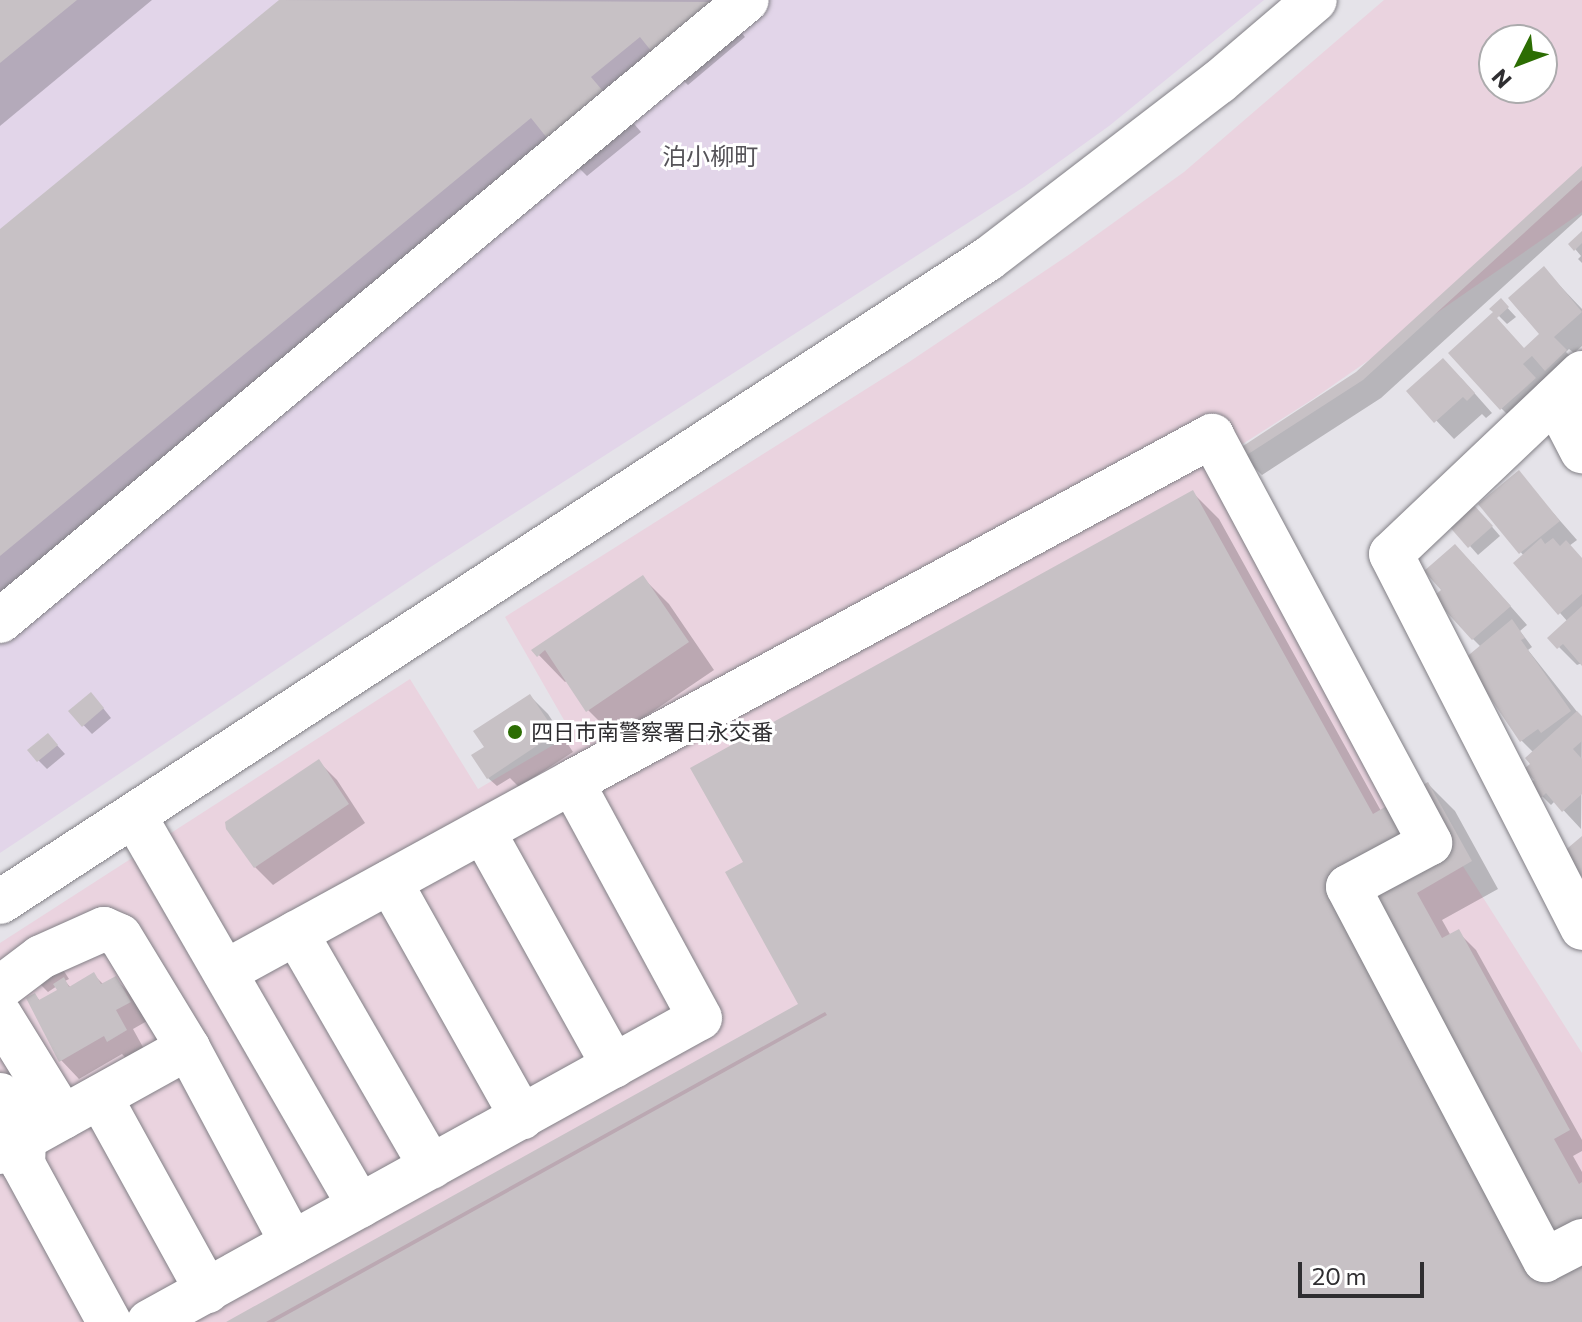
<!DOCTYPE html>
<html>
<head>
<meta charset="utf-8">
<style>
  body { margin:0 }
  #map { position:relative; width:1582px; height:1322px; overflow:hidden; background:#e5e3e9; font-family:Commissioner,"Noto Sans JP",sans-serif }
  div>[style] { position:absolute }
  .commercial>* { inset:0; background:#ead3df }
  .industrial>* { inset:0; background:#e2d5e9 }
  .shadow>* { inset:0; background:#0003 }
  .building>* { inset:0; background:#c7c1c5 }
  .roads { filter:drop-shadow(0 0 2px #828086) drop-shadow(0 0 2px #828086) }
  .minor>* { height:44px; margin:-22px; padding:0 22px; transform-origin:22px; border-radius:22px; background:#fff }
  .dots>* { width:22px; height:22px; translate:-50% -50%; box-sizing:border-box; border:4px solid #fff; border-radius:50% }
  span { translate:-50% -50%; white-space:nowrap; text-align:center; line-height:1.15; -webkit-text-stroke:6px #fff; paint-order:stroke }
  .poi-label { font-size:22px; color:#2f2e31 }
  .left { translate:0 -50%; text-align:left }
  .neighbourhood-label { font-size:24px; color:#565459 }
  .north { position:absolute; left:1478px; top:24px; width:80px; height:80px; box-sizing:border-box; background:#fff; border:2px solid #acabad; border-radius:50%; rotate:228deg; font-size:22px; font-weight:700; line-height:32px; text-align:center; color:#2f2e31 }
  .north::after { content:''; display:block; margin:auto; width:28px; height:36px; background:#2c6d03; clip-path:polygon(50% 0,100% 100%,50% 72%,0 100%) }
  .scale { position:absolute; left:1298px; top:1262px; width:126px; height:36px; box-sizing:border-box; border:4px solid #2f2e31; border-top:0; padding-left:10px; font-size:24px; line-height:28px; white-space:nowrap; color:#2f2e31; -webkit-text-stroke:6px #fff; paint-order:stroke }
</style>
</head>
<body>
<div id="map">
  <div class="commercial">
    <i style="clip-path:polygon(evenodd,1384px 0,1582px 0,1582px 212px,1313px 399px,1208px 466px,1582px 1053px,1582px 1322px,0 1322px,0 943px,410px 679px,478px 789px,572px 734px,505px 617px,909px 362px,1070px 254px,1184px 172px,1384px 0,1494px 40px,1542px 40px,1542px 88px,1494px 88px,1494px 40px)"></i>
  </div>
  <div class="industrial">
    <i style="clip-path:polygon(0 0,1264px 0,1109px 126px,1024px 187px,432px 566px,0 853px)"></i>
  </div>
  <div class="shadow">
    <i style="clip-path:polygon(0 0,152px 0,0 126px)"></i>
    <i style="clip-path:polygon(282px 0,763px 0,734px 24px,745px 37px,688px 85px,674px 71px,624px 112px,641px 132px,587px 176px,564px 153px,0 618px,0 232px)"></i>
    <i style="clip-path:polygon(1582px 169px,1582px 215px,1381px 398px,1262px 475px,1243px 457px,1358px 374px)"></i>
    <i style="clip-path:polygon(1582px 234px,1582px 263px,1578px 259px,1581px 256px,1571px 244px)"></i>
    <i style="clip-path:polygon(1544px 269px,1582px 309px,1582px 346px,1574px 353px,1569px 349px,1566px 352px,1574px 360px,1519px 426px,1501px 408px,1525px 350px,1539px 337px)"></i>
    <i style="clip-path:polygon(1501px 301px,1516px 317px,1507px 324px,1492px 309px)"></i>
    <i style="clip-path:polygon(1461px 378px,1492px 413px,1486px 418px,1482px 414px,1454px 439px,1408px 391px)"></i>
    <i style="clip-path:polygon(1518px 473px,1577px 540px,1569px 546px,1582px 559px,1582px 663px,1577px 665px,1559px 647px,1568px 622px,1516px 563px,1524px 556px,1481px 504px)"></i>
    <i style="clip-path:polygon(1192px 492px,1219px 519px,1381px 811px,1428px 784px,1455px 811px,1498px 889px,1442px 920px,1451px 936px,1458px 932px,1476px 950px,1582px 1140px,1582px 1151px,1573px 1156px,1582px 1172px,1582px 1322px,230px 1322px,801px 1005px,745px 863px)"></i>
    <i style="clip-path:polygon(1481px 514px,1500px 536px,1478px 555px,1470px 546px)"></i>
    <i style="clip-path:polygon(1473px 564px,1527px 625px,1520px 631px,1532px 647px,1528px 650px,1582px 718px,1581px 829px,1555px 801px,1551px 805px,1542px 796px,1533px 752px,1521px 740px,1481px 647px,1473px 639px)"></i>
    <i style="clip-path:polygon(642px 577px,669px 604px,714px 670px,615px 737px,588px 710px,568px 680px,565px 682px,534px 650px)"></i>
    <i style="clip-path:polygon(530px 696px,548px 714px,573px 752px,519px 787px,510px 778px,497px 786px,488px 778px,487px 748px)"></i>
    <i style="clip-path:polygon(99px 703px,111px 718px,92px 734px,71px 712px)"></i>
    <i style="clip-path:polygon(56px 744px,65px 754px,47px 769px,38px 760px)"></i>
    <i style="clip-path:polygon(319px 762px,337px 780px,365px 823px,273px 885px,255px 867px)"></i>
    <i style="clip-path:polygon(62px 968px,69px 979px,65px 981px,71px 988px,94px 975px,104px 985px,115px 978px,133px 997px,147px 1021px,133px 1029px,144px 1049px,127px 1059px,122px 1054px,79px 1079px,61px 1060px,35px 995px,41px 1002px,60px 991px,57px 986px,48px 992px,39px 983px)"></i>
  </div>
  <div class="building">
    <i style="clip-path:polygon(0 0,77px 0,0 63px)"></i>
    <i style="clip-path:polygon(279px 0,713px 2px,652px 52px,640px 37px,591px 77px,608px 97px,551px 143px,531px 118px,0 556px,0 229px)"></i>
    <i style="clip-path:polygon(1582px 166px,1582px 180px,1363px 380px,1242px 458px,1237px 450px,1356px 372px)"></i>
    <i style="clip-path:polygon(1582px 231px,1582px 243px,1574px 251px,1568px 244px)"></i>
    <i style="clip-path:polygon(1544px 266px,1582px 312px,1554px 337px,1567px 350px,1545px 371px,1532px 356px,1523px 364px,1536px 378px,1500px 410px,1448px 353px,1493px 312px,1489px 309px,1501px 298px,1509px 307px,1497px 318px,1524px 348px,1539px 334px,1508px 298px)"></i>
    <i style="clip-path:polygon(1443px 358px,1475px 393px,1467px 401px,1463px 397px,1434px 423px,1406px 391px)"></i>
    <i style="clip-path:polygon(1519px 470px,1560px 521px,1519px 554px,1478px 504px)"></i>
    <i style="clip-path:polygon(1193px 490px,1373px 814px,1428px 782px,1472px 861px,1417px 893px,1442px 938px,1459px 929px,1570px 1130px,1554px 1139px,1579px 1184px,1582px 1182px,1582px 1322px,274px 1322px,827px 1015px,825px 1012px,266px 1322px,226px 1322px,798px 1004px,725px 872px,743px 862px,690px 768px)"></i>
    <i style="clip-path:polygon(1472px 503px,1493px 526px,1468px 548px,1448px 525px)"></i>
    <i style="clip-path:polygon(1541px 538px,1545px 544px,1553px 538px,1560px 546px,1566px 540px,1582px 558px,1582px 594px,1558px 615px,1513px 563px)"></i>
    <i style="clip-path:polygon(1455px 544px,1511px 606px,1472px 640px,1433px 597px,1441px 590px,1424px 571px)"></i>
    <i style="clip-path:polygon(643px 575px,689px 642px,586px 712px,545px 650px,537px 657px,531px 650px)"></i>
    <i style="clip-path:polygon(1582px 606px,1582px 666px,1563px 644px,1557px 649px,1547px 638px)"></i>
    <i style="clip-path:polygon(1512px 619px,1525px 638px,1521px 640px,1571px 711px,1541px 733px,1538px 729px,1520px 742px,1464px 659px)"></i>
    <i style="clip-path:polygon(91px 692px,104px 708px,82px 727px,68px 711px)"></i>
    <i style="clip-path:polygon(530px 694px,556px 733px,487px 779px,471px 755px,484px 747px,473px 731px)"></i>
    <i style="clip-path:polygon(1577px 711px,1582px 716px,1582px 741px,1573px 749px,1582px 759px,1582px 794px,1562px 812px,1546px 793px,1541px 798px,1529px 784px,1534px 780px,1524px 769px,1530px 764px,1525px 758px)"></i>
    <i style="clip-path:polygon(48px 733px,58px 745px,37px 762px,27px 750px)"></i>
    <i style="clip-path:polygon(319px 759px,349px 804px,254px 868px,226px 829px,225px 822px)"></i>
    <i style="clip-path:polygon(1582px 836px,1582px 877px,1562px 853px)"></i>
    <i style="clip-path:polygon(94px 972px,101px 984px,116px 976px,131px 1002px,116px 1010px,127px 1030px,107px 1042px,104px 1036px,59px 1062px,26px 998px,35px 993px,39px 1000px,57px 990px,53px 984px,64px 977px,69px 987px)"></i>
  </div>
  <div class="roads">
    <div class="minor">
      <i style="left:1582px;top:373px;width:263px;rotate:136.5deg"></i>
      <i style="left:1391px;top:554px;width:420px;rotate:62.9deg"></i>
      <i style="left:1555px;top:399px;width:59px;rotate:62.6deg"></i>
      <i style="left:0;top:621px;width:971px;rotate:-39.74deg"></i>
      <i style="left:135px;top:817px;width:449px;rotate:60deg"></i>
      <i style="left:483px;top:831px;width:269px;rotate:60.9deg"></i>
      <i style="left:390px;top:882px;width:270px;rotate:60.7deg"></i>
      <i style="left:0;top:902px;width:1179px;rotate:-33.06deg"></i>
      <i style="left:988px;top:259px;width:291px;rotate:-37.5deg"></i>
      <i style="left:1219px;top:82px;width:126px;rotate:-40.5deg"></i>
      <i style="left:296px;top:933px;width:270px;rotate:60deg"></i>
      <i style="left:225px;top:972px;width:396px;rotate:-28.7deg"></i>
      <i style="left:0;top:988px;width:51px;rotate:-37.1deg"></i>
      <i style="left:41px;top:957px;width:69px;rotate:-24deg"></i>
      <i style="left:104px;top:929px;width:17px;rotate:24deg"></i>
      <i style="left:120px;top:936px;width:131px;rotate:58.7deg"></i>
      <i style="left:0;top:1015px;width:120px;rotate:58.3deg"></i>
      <i style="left:0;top:1095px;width:49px;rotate:60.8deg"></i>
      <i style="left:24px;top:1138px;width:26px;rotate:92deg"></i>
      <i style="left:23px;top:1164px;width:180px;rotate:61.4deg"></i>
      <i style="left:100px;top:1097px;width:222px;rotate:61.1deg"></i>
      <i style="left:0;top:1152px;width:215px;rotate:-29deg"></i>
      <i style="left:188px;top:1048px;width:221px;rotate:61.9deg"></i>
      <i style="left:149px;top:1322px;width:629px;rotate:-28.89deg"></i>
      <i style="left:700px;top:1018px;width:268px;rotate:-118.5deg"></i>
      <i style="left:572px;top:782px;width:728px;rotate:-28.4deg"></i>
      <i style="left:1212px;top:436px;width:462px;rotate:61.8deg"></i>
      <i style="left:1430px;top:843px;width:93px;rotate:151.8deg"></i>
      <i style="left:1348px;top:887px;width:422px;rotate:62.2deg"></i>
      <i style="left:1545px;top:1260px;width:42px;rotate:-27.2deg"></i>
    </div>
  </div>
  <div class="dots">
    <i style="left:515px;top:732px;background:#2c6d03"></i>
  </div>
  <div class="poi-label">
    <span class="left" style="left:531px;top:732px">四日市南警察署日永交番</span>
  </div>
  <div class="neighbourhood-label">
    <span style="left:710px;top:156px">泊小柳町</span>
  </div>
  <div class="north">N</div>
  <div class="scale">20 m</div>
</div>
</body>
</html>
